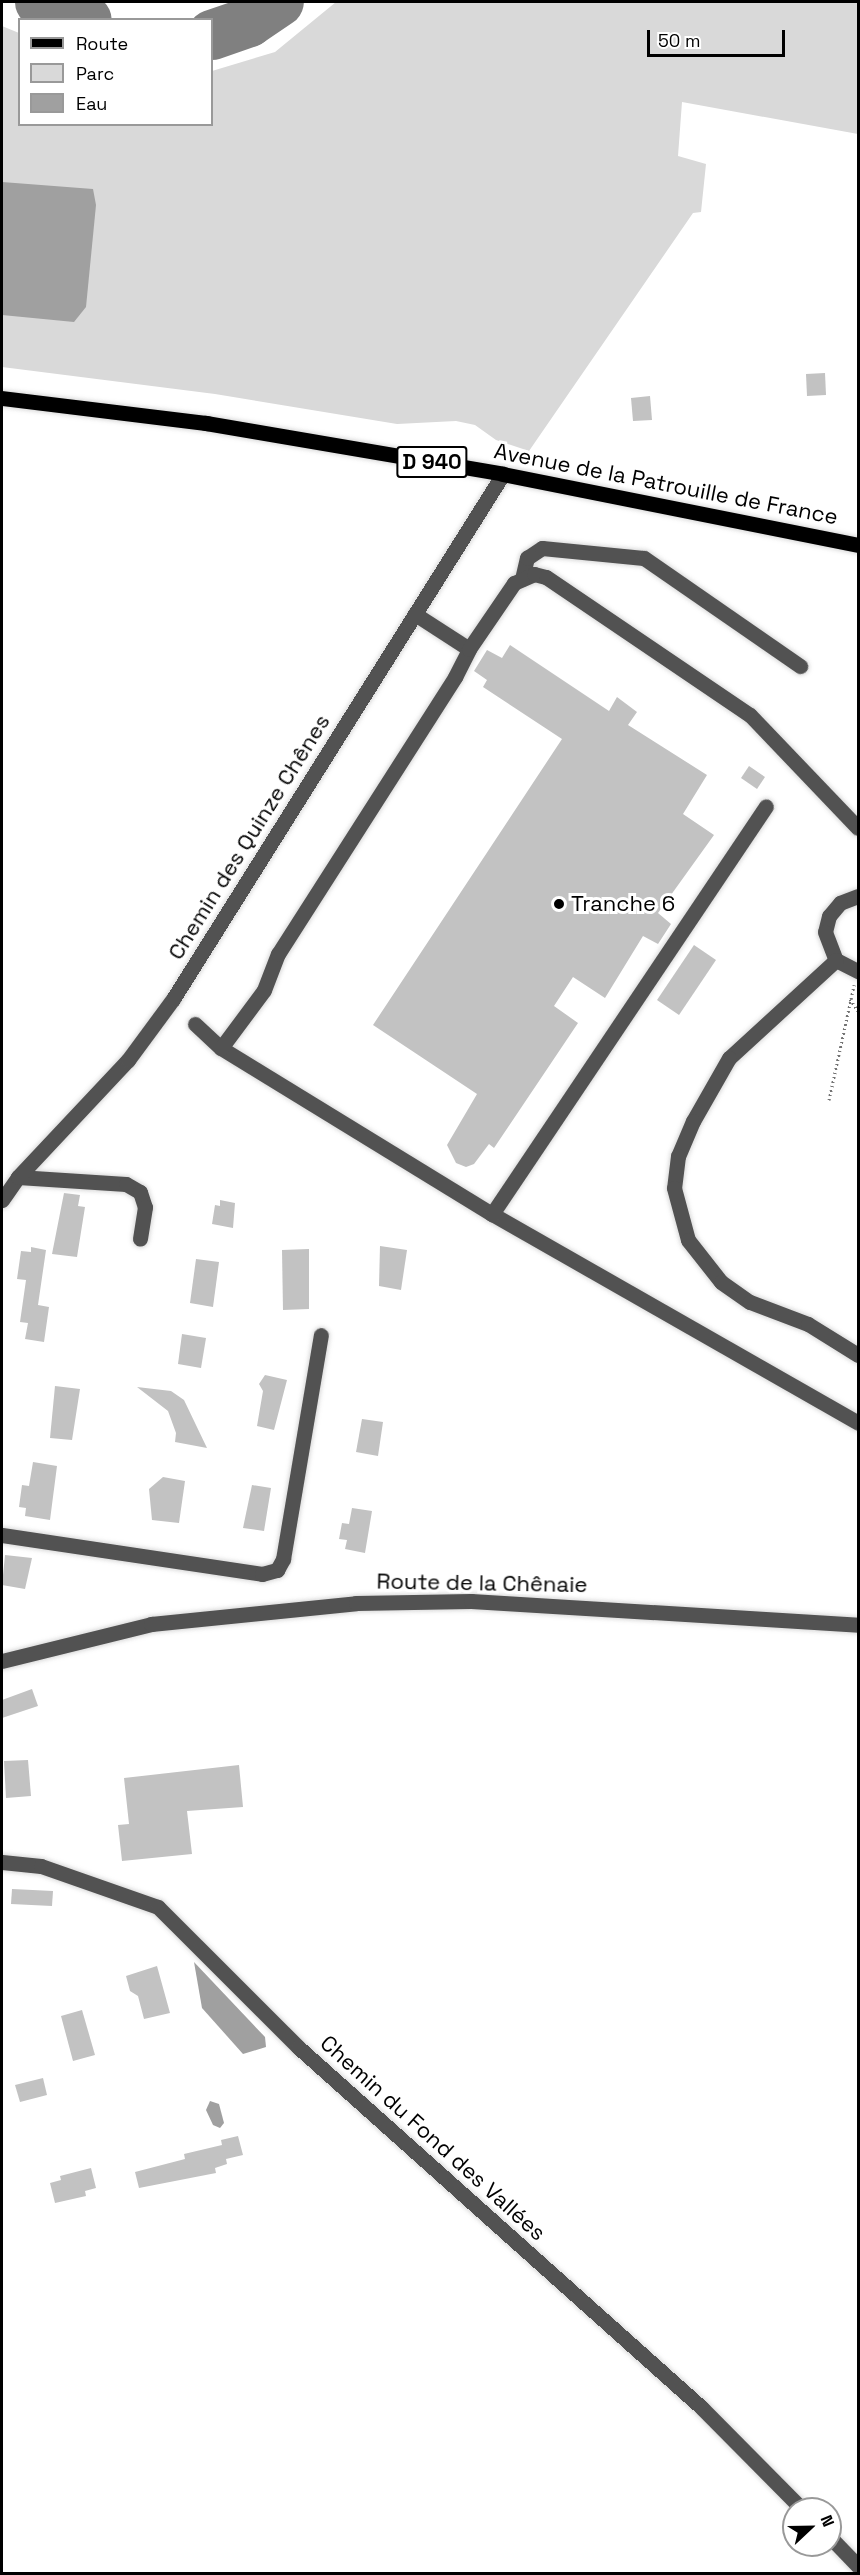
<!DOCTYPE html>
<html>
<head>
<meta charset="utf-8">
<style>
  body { margin:0 }
  #map { position:relative; width:860px; height:2575px; overflow:hidden; background:#fff; font-family:"Space Grotesk",sans-serif }
  div>[style] { position:absolute }
  .green>* { inset:0; background:#d9d9d9 }
  .water>* { inset:0; background:#a0a0a0 }
  .taxiway>* { height:50px; margin:-25px; padding:0 25px; transform-origin:25px; border-radius:25px; background:#808080 }
  .building>* { inset:0; background:#c2c2c2 }
  .path>* { height:3px; margin-top:-1.5px; transform-origin:0; background:repeating-linear-gradient(90deg,#747474 0 1.5px,transparent 0 4.5px) }
  .roads { filter:drop-shadow(0 0 2px #dbdbdb) drop-shadow(0 0 2px #dbdbdb) }
  .minor>* { height:15px; margin:-7.5px; padding:0 7.5px; transform-origin:7.5px; border-radius:7.5px; background:#525252 }
  .major>* { height:15px; margin:-7.5px; padding:0 7.5px; transform-origin:7.5px; border-radius:7.5px; background:#000 }
  .dots>* { width:16px; height:16px; translate:-50% -50%; box-sizing:border-box; border:3px solid #fff; border-radius:50% }
  span { translate:-50% -50%; white-space:nowrap; text-align:center; line-height:1.15; -webkit-text-stroke:6px #fff; paint-order:stroke }
  .shield-label span { padding:2px 4px; background:#fff; border:2px solid; border-radius:4px; -webkit-text-stroke-width:0 }
  .shield-label { font-size:21px; color:#000; font-weight:700 }
  .street-label { font-size:22px; color:#000 }
  .poi-label { font-size:22px; color:#000 }
  .left { translate:0 -50%; text-align:left }
  .frame { position:absolute; inset:0; border:3px solid #000; pointer-events:none }
  .legend { position:absolute; left:18px; top:18px; width:195px; height:108px; box-sizing:border-box; background:#fff; border:2px solid #999; margin:0; padding:8px 10px; list-style:none; font-size:18px; color:#000 }
  .legend li { display:flex; align-items:center; gap:12px; height:30px }
  .legend b { width:30px; border:2px solid #999 }
  .north { position:absolute; left:782px; top:2497px; width:60px; height:60px; box-sizing:border-box; background:#fff; border:2px solid #999; border-radius:50%; rotate:68deg; font-size:16px; font-weight:700; line-height:24px; text-align:center; color:#000 }
  .north::after { content:''; display:block; margin:auto; width:21px; height:27px; background:#000; clip-path:polygon(50% 0,100% 100%,50% 72%,0 100%) }
  .scale { position:absolute; left:647px; top:30px; width:138px; height:27px; box-sizing:border-box; border:3px solid #000; border-top:0; padding-left:8px; font-size:18px; line-height:21px; white-space:nowrap; color:#000; -webkit-text-stroke:4px #fff; paint-order:stroke }
</style>
</head>
<body>
<div id="map">
  <div class="green">
    <i style="clip-path:polygon(336px 2px,858px 2px,858px 134px,682px 102px,678px 156px,706px 164px,701px 212px,693px 213px,529px 451px,496px 440px,475px 425px,456px 421px,397px 424px,215px 394px,2px 367px,2px 26px,19px 33px,20px 124px,212px 124px,212px 71px,275px 52px)"></i>
  </div>
  <div class="water">
    <i style="clip-path:polygon(2px 182px,93px 189px,96px 205px,86px 307px,74px 322px,2px 315px)"></i>
    <i style="clip-path:polygon(194px 1962px,265px 2037px,266px 2047px,243px 2054px,202px 2008px)"></i>
    <i style="clip-path:polygon(210px 2101px,219px 2104px,224px 2123px,220px 2128px,213px 2125px,206px 2110px)"></i>
  </div>
  <div class="taxiway">
    <i style="left:40px;top:2px;width:50px;rotate:21deg"></i>
    <i style="left:212px;top:35px;width:39px;rotate:-19deg"></i>
    <i style="left:249px;top:22px;width:36px;rotate:-34deg"></i>
  </div>
  <div class="building">
    <i style="clip-path:polygon(825px 373px,826px 395px,807px 396px,806px 374px)"></i>
    <i style="clip-path:polygon(650px 396px,652px 420px,633px 421px,631px 398px)"></i>
    <i style="clip-path:polygon(510px 645px,609px 711px,617px 697px,637px 712px,628px 725px,707px 775px,683px 814px,714px 835px,658px 913px,671px 924px,658px 944px,643px 936px,605px 998px,573px 977px,554px 1006px,578px 1023px,494px 1148px,489px 1144px,474px 1164px,466px 1167px,456px 1163px,447px 1145px,477px 1094px,373px 1025px,562px 739px,483px 687px,487px 680px,474px 671px,487px 650px,502px 658px)"></i>
    <i style="clip-path:polygon(749px 766px,765px 777px,757px 789px,741px 778px)"></i>
    <i style="clip-path:polygon(694px 945px,716px 960px,679px 1015px,657px 1000px)"></i>
    <i style="clip-path:polygon(64px 1193px,80px 1195px,78px 1206px,85px 1207px,77px 1257px,52px 1254px)"></i>
    <i style="clip-path:polygon(220px 1200px,235px 1203px,233px 1228px,212px 1224px,215px 1205px,220px 1206px)"></i>
    <i style="clip-path:polygon(380px 1246px,407px 1250px,401px 1290px,379px 1286px)"></i>
    <i style="clip-path:polygon(31px 1247px,46px 1250px,38px 1305px,49px 1307px,44px 1342px,25px 1339px,28px 1323px,20px 1322px,26px 1280px,17px 1279px,21px 1251px,31px 1252px)"></i>
    <i style="clip-path:polygon(309px 1249px,309px 1309px,283px 1310px,282px 1250px)"></i>
    <i style="clip-path:polygon(196px 1259px,219px 1262px,213px 1307px,190px 1303px)"></i>
    <i style="clip-path:polygon(182px 1334px,206px 1338px,201px 1368px,178px 1364px)"></i>
    <i style="clip-path:polygon(265px 1375px,287px 1380px,274px 1430px,257px 1426px,263px 1391px,259px 1384px)"></i>
    <i style="clip-path:polygon(55px 1386px,80px 1389px,72px 1440px,50px 1438px)"></i>
    <i style="clip-path:polygon(137px 1387px,171px 1391px,184px 1400px,207px 1448px,175px 1442px,176px 1433px,168px 1411px)"></i>
    <i style="clip-path:polygon(362px 1419px,383px 1422px,378px 1456px,356px 1452px)"></i>
    <i style="clip-path:polygon(33px 1462px,57px 1466px,50px 1520px,25px 1516px,26px 1508px,19px 1507px,22px 1485px,29px 1486px)"></i>
    <i style="clip-path:polygon(163px 1477px,185px 1481px,179px 1523px,152px 1520px,149px 1489px)"></i>
    <i style="clip-path:polygon(252px 1485px,271px 1488px,264px 1531px,243px 1528px)"></i>
    <i style="clip-path:polygon(352px 1508px,372px 1511px,365px 1553px,345px 1549px,347px 1540px,339px 1539px,342px 1523px,349px 1524px)"></i>
    <i style="clip-path:polygon(5px 1555px,32px 1558px,25px 1589px,2px 1585px)"></i>
    <i style="clip-path:polygon(32px 1689px,38px 1706px,2px 1718px,2px 1700px)"></i>
    <i style="clip-path:polygon(28px 1760px,31px 1796px,6px 1798px,4px 1761px)"></i>
    <i style="clip-path:polygon(239px 1765px,243px 1807px,187px 1811px,192px 1854px,122px 1861px,118px 1825px,129px 1824px,124px 1778px)"></i>
    <i style="clip-path:polygon(12px 1889px,53px 1891px,52px 1906px,11px 1904px)"></i>
    <i style="clip-path:polygon(157px 1966px,170px 2013px,144px 2019px,138px 1996px,130px 1991px,126px 1976px)"></i>
    <i style="clip-path:polygon(82px 2010px,95px 2055px,73px 2061px,61px 2016px)"></i>
    <i style="clip-path:polygon(43px 2078px,47px 2095px,20px 2102px,15px 2085px)"></i>
    <i style="clip-path:polygon(238px 2136px,243px 2155px,226px 2159px,227px 2164px,215px 2168px,216px 2173px,139px 2188px,135px 2172px,185px 2159px,184px 2154px,222px 2145px,221px 2140px)"></i>
    <i style="clip-path:polygon(91px 2168px,96px 2188px,85px 2191px,86px 2196px,55px 2203px,50px 2183px,61px 2180px,60px 2176px)"></i>
  </div>
  <div class="path">
    <i style="left:850px;top:999px;width:14px;rotate:56deg"></i>
    <i style="left:829px;top:1100px;width:118px;rotate:-77.7deg"></i>
  </div>
  <div class="roads">
    <div class="minor">
      <i style="left:522px;top:579px;width:22px;rotate:-77deg"></i>
      <i style="left:527px;top:558px;width:18px;rotate:-34deg"></i>
      <i style="left:542px;top:548px;width:102px;rotate:5.6deg"></i>
      <i style="left:644px;top:558px;width:190px;rotate:34.7deg"></i>
      <i style="left:415px;top:614px;width:64px;rotate:32.9deg"></i>
      <i style="left:858px;top:896px;width:19px;rotate:159deg"></i>
      <i style="left:840px;top:903px;width:17px;rotate:130deg"></i>
      <i style="left:829px;top:916px;width:16px;rotate:104deg"></i>
      <i style="left:825px;top:932px;width:30px;rotate:69deg"></i>
      <i style="left:836px;top:960px;width:25px;rotate:27deg"></i>
      <i style="left:836px;top:960px;width:145px;rotate:137.5deg"></i>
      <i style="left:729px;top:1058px;width:73px;rotate:119.7deg"></i>
      <i style="left:693px;top:1121px;width:38px;rotate:113deg"></i>
      <i style="left:678px;top:1156px;width:32px;rotate:97deg"></i>
      <i style="left:674px;top:1188px;width:54px;rotate:74.9deg"></i>
      <i style="left:688px;top:1240px;width:53px;rotate:51.8deg"></i>
      <i style="left:721px;top:1282px;width:35px;rotate:35deg"></i>
      <i style="left:750px;top:1302px;width:62px;rotate:20.8deg"></i>
      <i style="left:808px;top:1324px;width:59px;rotate:31.8deg"></i>
      <i style="left:195px;top:1024px;width:35px;rotate:43deg"></i>
      <i style="left:221px;top:1048px;width:318px;rotate:31.5deg"></i>
      <i style="left:492px;top:1214px;width:421px;rotate:29.7deg"></i>
      <i style="left:221px;top:1048px;width:72px;rotate:-53.4deg"></i>
      <i style="left:264px;top:990px;width:39px;rotate:-69deg"></i>
      <i style="left:278px;top:954px;width:329px;rotate:-57.4deg"></i>
      <i style="left:455px;top:677px;width:31px;rotate:-63deg"></i>
      <i style="left:469px;top:649px;width:80px;rotate:-55.7deg"></i>
      <i style="left:514px;top:583px;width:22px;rotate:-24deg"></i>
      <i style="left:534px;top:574px;width:12px;rotate:14deg"></i>
      <i style="left:546px;top:577px;width:246px;rotate:34.1deg"></i>
      <i style="left:750px;top:715px;width:156px;rotate:46.3deg"></i>
      <i style="left:18px;top:1177px;width:108px;rotate:3.7deg"></i>
      <i style="left:126px;top:1184px;width:16px;rotate:30deg"></i>
      <i style="left:140px;top:1192px;width:16px;rotate:72deg"></i>
      <i style="left:145px;top:1207px;width:32px;rotate:99deg"></i>
      <i style="left:2px;top:1200px;width:28px;rotate:-55deg"></i>
      <i style="left:18px;top:1177px;width:161px;rotate:-46.8deg"></i>
      <i style="left:128px;top:1060px;width:76px;rotate:-53.6deg"></i>
      <i style="left:173px;top:999px;width:620px;rotate:-57.85deg"></i>
      <i style="left:492px;top:1214px;width:491px;rotate:-56.1deg"></i>
      <i style="left:2px;top:1535px;width:263px;rotate:8.5deg"></i>
      <i style="left:262px;top:1574px;width:16px;rotate:-15deg"></i>
      <i style="left:277px;top:1570px;width:13px;rotate:-61deg"></i>
      <i style="left:283px;top:1559px;width:227px;rotate:-80.4deg"></i>
      <i style="left:2px;top:1661px;width:154px;rotate:-13.9deg"></i>
      <i style="left:151px;top:1624px;width:206px;rotate:-5.8deg"></i>
      <i style="left:356px;top:1603px;width:115px;rotate:-1deg"></i>
      <i style="left:471px;top:1601px;width:388px;rotate:3.5deg"></i>
      <i style="left:2px;top:1862px;width:39px;rotate:6deg"></i>
      <i style="left:41px;top:1866px;width:124px;rotate:19.3deg"></i>
      <i style="left:158px;top:1907px;width:198px;rotate:45deg"></i>
      <i style="left:298px;top:2047px;width:542px;rotate:41.78deg"></i>
      <i style="left:702px;top:2408px;width:142px;rotate:45.3deg"></i>
      <i style="left:830px;top:2537px;width:40px;rotate:46deg"></i>
    </div>
    <div class="major">
      <i style="left:2px;top:398px;width:206px;rotate:7deg"></i>
      <i style="left:206px;top:423px;width:301px;rotate:9.7deg"></i>
      <i style="left:503px;top:474px;width:362px;rotate:11.3deg"></i>
    </div>
  </div>
  <div class="dots">
    <i style="left:559px;top:904px;background:#000"></i>
  </div>
  <div class="shield-label">
    <span style="left:432px;top:462px">D 940</span>
  </div>
  <div class="street-label">
    <span style="left:666px;top:484px;rotate:11deg">Avenue de la Patrouille de France</span>
    <span style="left:249px;top:837px;rotate:-58deg">Chemin des Quinze Chênes</span>
    <span style="left:482px;top:1583px;rotate:1deg">Route de la Chênaie</span>
    <span style="left:433px;top:2138px;rotate:42deg">Chemin du Fond des Vallées</span>
  </div>
  <div class="poi-label">
    <span class="left" style="left:571px;top:904px">Tranche 6</span>
  </div>
  <div class="frame"></div>
  <ul class="legend">
  <li><b style="height:8px;background:#000"></b>Route</li>
  <li><b style="height:16px;background:#d9d9d9"></b>Parc</li>
  <li><b style="height:16px;background:#a0a0a0"></b>Eau</li>
  </ul>
  <div class="north">N</div>
  <div class="scale">50 m</div>
</div>
</body>
</html>
